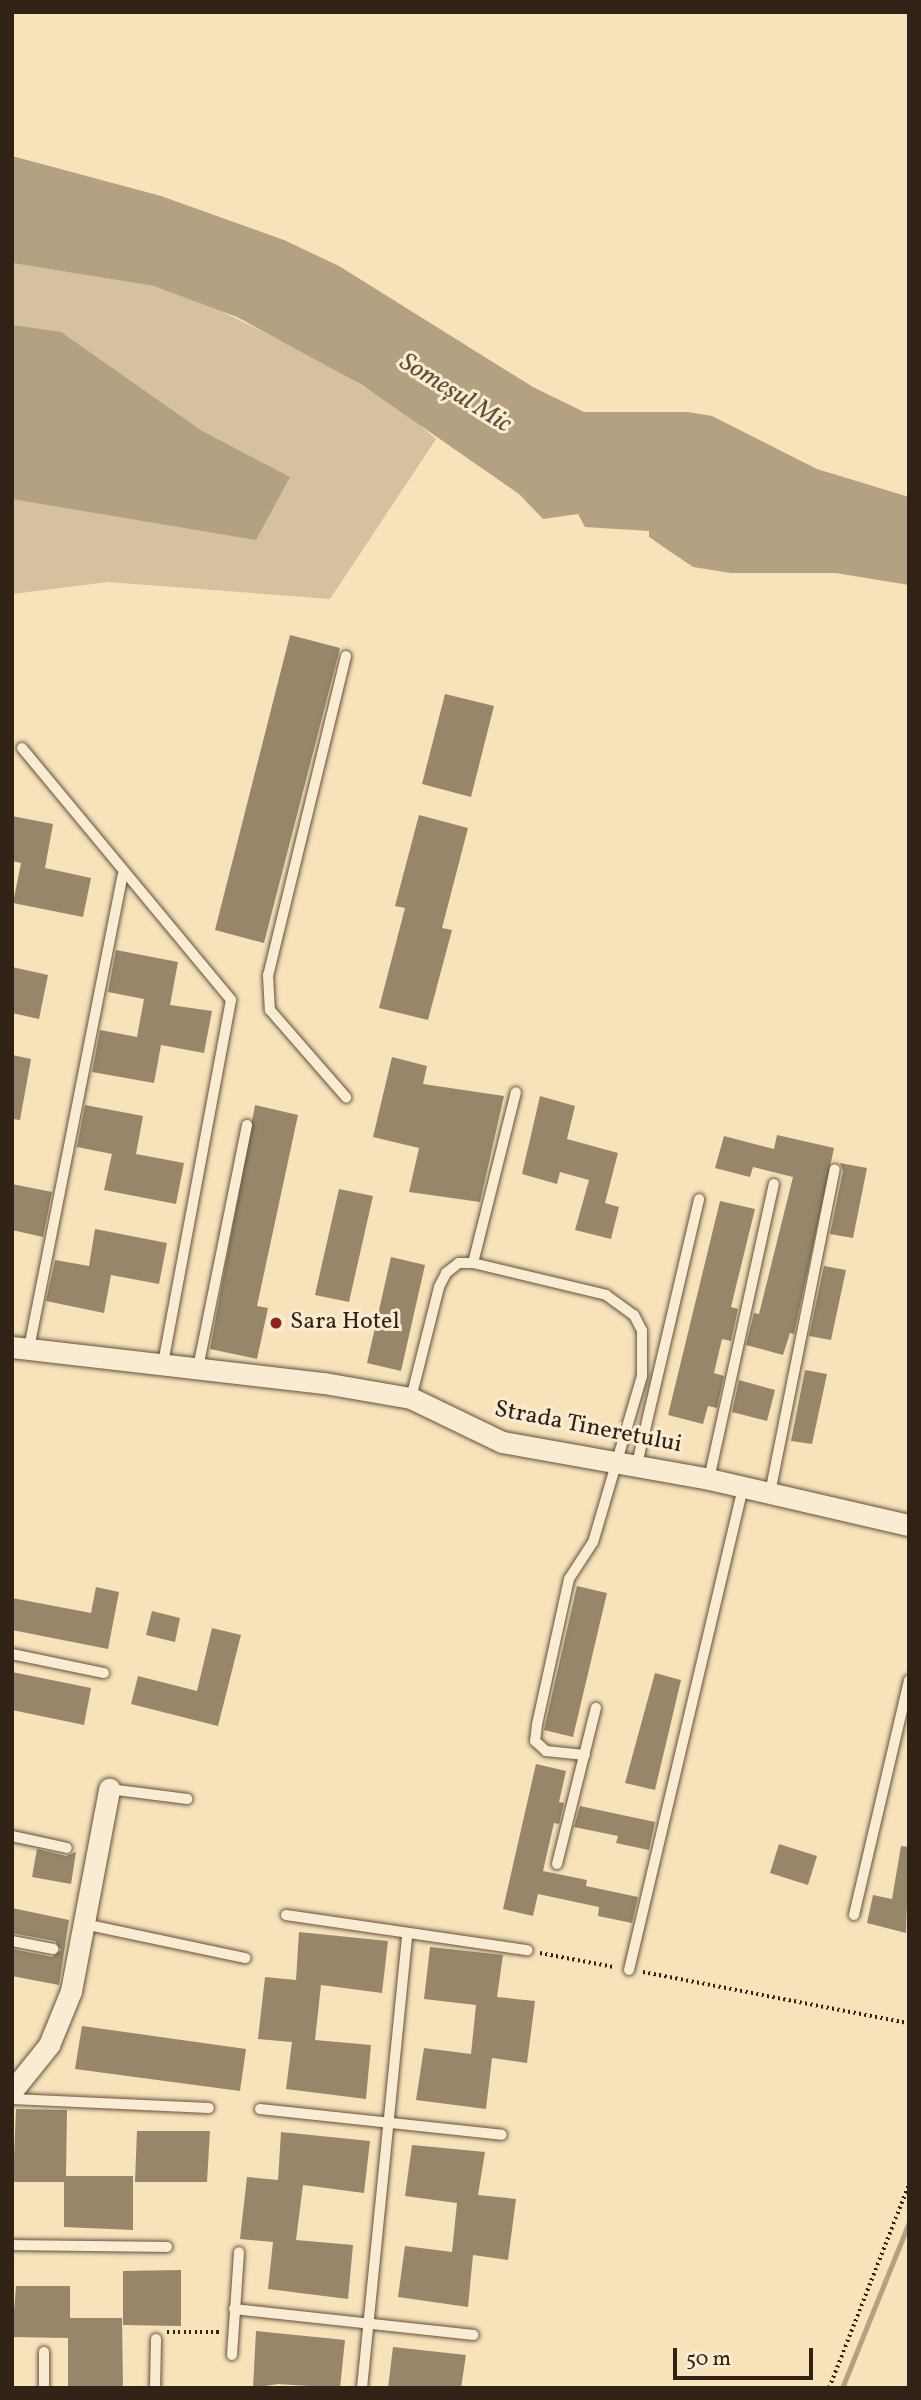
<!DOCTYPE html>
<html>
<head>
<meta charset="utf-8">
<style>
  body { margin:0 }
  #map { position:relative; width:921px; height:2400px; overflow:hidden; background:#f7e2ba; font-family:Vollkorn,serif }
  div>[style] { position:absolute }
  .green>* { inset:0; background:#d5c19e }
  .water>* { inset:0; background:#b3a182 }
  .stream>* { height:5px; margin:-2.5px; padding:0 2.5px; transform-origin:2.5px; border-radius:2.5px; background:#b3a182 }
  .building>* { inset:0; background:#97866a }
  .path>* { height:3.5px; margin-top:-1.75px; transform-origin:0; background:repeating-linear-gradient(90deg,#302214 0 2px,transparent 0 5.5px) }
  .roads { filter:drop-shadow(0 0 2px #62523e) drop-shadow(0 0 2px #62523e) }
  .lane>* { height:10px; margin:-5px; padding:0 5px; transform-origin:5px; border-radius:5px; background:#faecd2 }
  .street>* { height:21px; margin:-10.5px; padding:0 10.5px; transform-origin:10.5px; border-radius:10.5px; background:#faecd2 }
  .dots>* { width:19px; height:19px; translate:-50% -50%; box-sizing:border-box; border:4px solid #faecd2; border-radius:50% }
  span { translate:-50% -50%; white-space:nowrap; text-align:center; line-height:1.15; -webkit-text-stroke:6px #faecd2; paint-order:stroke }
  .poi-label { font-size:24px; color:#302214 }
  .left { translate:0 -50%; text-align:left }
  .street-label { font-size:24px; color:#302214 }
  .water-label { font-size:26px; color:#5e4e3a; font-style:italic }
  .frame { position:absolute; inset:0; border:14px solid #302214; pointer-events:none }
  .scale { position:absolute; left:673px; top:2348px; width:140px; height:32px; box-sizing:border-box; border:4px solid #302214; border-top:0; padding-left:9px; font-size:21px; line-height:24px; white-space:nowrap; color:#302214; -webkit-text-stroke:5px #faecd2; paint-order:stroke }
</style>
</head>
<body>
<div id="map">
  <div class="green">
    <i style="clip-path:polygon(12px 263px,154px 286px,194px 298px,315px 357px,403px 411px,436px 439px,330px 599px,108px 582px,12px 594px)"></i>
  </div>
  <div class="water">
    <i style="clip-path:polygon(12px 156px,161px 196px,284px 240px,339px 266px,533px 387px,584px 412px,688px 412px,712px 416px,817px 469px,909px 497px,909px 585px,836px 573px,731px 573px,693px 567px,649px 537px,649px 531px,585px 527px,578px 514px,543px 519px,519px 494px,362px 385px,237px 317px,154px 286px,12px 263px)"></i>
    <i style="clip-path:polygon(12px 325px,61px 332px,202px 431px,290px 477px,256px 540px,12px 499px)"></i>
  </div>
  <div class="stream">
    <i style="left:842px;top:2388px;width:179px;rotate:-68deg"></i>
  </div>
  <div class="building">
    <i style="clip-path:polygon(290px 635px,340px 648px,264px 943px,215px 930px)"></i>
    <i style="clip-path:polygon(445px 694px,494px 706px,471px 797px,422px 784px)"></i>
    <i style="clip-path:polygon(419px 815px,468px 828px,442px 928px,452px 930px,428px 1020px,379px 1008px,405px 908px,395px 906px)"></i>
    <i style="clip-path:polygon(12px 816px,53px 824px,45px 868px,91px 878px,83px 917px,13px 903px,21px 863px,12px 861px)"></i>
    <i style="clip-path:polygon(116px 950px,178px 962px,170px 1005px,212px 1011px,204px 1053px,161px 1045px,154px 1083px,92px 1072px,100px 1030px,137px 1037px,144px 999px,108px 992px)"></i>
    <i style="clip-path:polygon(12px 967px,48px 975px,39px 1019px,12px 1013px)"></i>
    <i style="clip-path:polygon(12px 1055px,31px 1059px,20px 1120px,12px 1119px)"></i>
    <i style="clip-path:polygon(392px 1057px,427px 1066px,423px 1084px,504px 1096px,480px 1202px,409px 1192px,419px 1148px,373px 1137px)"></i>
    <i style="clip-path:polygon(540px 1096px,575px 1106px,567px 1139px,618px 1153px,605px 1203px,619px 1207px,611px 1239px,575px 1230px,589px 1180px,560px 1172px,557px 1184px,522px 1174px)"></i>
    <i style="clip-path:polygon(85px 1105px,143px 1116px,136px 1154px,184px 1163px,176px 1204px,104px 1190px,112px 1154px,77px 1147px)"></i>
    <i style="clip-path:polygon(255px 1105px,298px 1115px,257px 1306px,268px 1308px,257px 1359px,210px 1349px)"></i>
    <i style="clip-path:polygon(777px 1135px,834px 1148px,794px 1334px,790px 1333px,783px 1355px,746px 1345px,754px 1313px,759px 1314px,793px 1177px,753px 1167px,750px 1177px,715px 1168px,724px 1136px,774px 1149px)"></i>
    <i style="clip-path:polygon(840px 1163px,867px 1168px,853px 1238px,830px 1234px,843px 1171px)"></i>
    <i style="clip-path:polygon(12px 1184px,52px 1192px,43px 1237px,12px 1230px)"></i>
    <i style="clip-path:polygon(339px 1189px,373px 1196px,349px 1302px,315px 1295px)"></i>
    <i style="clip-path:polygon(720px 1201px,755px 1209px,731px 1307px,738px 1309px,731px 1341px,722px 1339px,714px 1373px,724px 1376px,717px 1408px,708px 1406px,703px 1424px,668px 1415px)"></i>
    <i style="clip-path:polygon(95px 1229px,167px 1243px,159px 1284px,111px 1275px,104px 1313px,46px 1301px,55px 1260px,89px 1266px)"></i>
    <i style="clip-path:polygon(391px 1257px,425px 1265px,401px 1371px,367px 1363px)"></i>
    <i style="clip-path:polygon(824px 1266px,846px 1270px,831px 1340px,809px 1336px)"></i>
    <i style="clip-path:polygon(805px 1370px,827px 1374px,812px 1444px,791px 1441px)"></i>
    <i style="clip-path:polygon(739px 1380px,775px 1390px,767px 1421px,732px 1412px)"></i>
    <i style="clip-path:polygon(577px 1586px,607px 1593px,573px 1737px,544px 1730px)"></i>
    <i style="clip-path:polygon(96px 1587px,119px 1592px,108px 1649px,12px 1630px,12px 1598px,91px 1613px)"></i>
    <i style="clip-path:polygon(152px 1611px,180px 1618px,175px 1642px,146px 1635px)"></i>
    <i style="clip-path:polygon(212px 1628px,241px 1635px,218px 1726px,131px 1704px,138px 1676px,197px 1691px)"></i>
    <i style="clip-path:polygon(12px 1672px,91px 1688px,84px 1725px,12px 1710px)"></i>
    <i style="clip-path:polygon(655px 1673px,681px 1680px,655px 1790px,625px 1783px)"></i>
    <i style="clip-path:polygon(536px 1764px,566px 1771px,559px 1802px,564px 1803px,559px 1824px,554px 1823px,543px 1871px,587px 1880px,586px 1886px,638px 1897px,632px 1923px,598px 1916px,599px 1907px,538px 1894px,533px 1916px,503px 1909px)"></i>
    <i style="clip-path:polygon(580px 1806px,655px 1822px,649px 1850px,616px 1843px,618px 1836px,574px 1827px)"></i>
    <i style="clip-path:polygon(779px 1844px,817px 1856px,808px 1885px,770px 1873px)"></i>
    <i style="clip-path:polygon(901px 1846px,909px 1847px,906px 1933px,867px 1923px,873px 1895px,892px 1899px)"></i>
    <i style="clip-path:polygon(37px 1849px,66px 1856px,76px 1852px,71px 1884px,32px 1877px)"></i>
    <i style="clip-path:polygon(12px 1908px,69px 1920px,59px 1985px,12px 1976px,12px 1949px,52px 1957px,61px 1950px,55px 1941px,12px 1933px)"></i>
    <i style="clip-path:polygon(299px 1932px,388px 1941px,382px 1993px,321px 1985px,315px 2040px,371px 2045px,366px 2099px,286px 2089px,292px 2042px,258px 2039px,265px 1977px,296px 1980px)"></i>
    <i style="clip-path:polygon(430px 1947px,503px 1955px,497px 1997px,535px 2001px,527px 2063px,492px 2058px,486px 2109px,416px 2100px,424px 2048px,471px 2054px,476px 2005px,424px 1999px)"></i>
    <i style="clip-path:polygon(82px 2026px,246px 2049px,240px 2091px,75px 2069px)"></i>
    <i style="clip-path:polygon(16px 2109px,67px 2110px,66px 2176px,133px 2176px,133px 2230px,64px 2227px,64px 2182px,13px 2182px)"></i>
    <i style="clip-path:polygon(137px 2131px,210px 2131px,207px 2182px,135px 2182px)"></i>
    <i style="clip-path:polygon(281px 2132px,370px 2141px,364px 2193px,303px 2185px,296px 2240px,353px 2245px,348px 2299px,268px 2289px,273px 2242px,240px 2239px,247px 2177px,278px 2180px)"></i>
    <i style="clip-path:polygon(412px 2145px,485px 2152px,478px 2195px,516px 2199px,508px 2260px,473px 2255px,468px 2307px,398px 2297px,405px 2246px,452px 2252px,457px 2203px,405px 2196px)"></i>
    <i style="clip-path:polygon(181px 2270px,181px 2326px,123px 2325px,123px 2271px)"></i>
    <i style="clip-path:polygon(16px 2286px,70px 2286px,70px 2318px,122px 2318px,123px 2388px,68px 2388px,68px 2338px,12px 2337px)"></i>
    <i style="clip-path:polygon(256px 2331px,345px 2340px,340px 2388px,278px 2384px,253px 2388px)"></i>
    <i style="clip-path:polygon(393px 2347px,466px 2355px,461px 2388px,388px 2388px)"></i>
  </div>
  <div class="path">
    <i style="left:540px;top:1953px;width:75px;rotate:10.7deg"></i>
    <i style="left:643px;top:1972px;width:271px;rotate:10.9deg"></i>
    <i style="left:167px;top:2332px;width:55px"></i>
    <i style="left:829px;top:2388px;width:219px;rotate:-68.6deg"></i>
  </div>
  <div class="roads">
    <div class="lane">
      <i style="left:346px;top:656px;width:328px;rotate:103.7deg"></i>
      <i style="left:268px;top:975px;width:35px;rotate:87deg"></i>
      <i style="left:270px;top:1010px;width:116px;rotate:48.9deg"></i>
      <i style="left:22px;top:748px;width:327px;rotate:50.3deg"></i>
      <i style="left:231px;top:1000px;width:369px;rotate:100.6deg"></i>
      <i style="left:473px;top:1263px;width:176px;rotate:-75.9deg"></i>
      <i style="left:29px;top:1348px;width:482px;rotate:-78.8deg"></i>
      <i style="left:198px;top:1368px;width:248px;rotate:-78.6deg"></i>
      <i style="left:411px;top:1398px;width:114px;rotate:-75.8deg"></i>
      <i style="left:439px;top:1287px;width:16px;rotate:-63deg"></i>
      <i style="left:446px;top:1273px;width:16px;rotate:-38deg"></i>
      <i style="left:459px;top:1263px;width:14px"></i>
      <i style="left:473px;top:1263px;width:137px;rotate:13.5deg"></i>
      <i style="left:606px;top:1295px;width:34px;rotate:36deg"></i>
      <i style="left:634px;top:1315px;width:18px;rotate:63deg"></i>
      <i style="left:642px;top:1331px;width:45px;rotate:90deg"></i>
      <i style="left:642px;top:1376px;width:173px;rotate:106.4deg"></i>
      <i style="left:593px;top:1542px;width:44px;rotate:123deg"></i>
      <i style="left:569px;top:1579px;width:149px;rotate:102.4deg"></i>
      <i style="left:537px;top:1725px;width:16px;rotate:97deg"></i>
      <i style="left:535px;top:1741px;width:15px;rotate:42deg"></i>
      <i style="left:546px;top:1751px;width:39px;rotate:6deg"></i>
      <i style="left:637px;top:1464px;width:272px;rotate:-76.8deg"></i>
      <i style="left:709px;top:1479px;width:302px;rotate:-77.6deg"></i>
      <i style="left:770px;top:1493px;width:330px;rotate:-78.7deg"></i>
      <i style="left:12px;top:1654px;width:94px;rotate:11.7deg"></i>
      <i style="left:109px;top:1789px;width:79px;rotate:7.3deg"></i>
      <i style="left:12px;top:1836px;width:56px;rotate:12.3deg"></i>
      <i style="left:557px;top:1864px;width:161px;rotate:-76deg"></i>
      <i style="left:286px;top:1915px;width:244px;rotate:8.3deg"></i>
      <i style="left:854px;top:1915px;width:241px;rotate:-76.8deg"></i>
      <i style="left:84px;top:1924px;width:165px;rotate:11.9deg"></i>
      <i style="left:12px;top:1941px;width:42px;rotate:11deg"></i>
      <i style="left:629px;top:1970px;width:497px;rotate:-76.7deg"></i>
      <i style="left:12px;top:2099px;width:197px;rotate:2.6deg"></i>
      <i style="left:260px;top:2109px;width:243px;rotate:6.1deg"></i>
      <i style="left:12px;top:2245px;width:155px;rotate:0.7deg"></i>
      <i style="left:234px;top:2309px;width:241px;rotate:6.2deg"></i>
      <i style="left:232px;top:2355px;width:103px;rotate:-86.1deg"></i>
      <i style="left:44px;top:2388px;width:36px;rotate:-90deg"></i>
      <i style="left:155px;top:2388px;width:49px;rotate:-88.8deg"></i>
      <i style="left:362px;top:2388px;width:456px;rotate:-84.3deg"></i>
    </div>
    <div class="street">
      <i style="left:12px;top:1347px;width:314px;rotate:6.6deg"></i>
      <i style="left:324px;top:1383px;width:88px;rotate:9.8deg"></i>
      <i style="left:411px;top:1398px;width:101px;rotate:25.8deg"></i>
      <i style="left:502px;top:1442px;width:210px;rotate:10.1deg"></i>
      <i style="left:709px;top:1479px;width:205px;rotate:13deg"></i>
      <i style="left:12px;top:2091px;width:59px;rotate:-51.2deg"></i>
      <i style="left:49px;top:2045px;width:58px;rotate:-67.8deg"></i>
      <i style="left:71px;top:1991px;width:206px;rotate:-79.3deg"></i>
    </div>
  </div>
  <div class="dots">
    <i style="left:276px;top:1323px;background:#8f2418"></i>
  </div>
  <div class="poi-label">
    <span class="left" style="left:290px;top:1323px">Sara Hotel</span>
  </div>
  <div class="street-label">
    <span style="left:588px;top:1428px;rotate:11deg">Strada Tineretului</span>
  </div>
  <div class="water-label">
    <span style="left:455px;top:394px;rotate:32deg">Someșul Mic</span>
  </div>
  <div class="frame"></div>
  <div class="scale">50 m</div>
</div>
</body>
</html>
